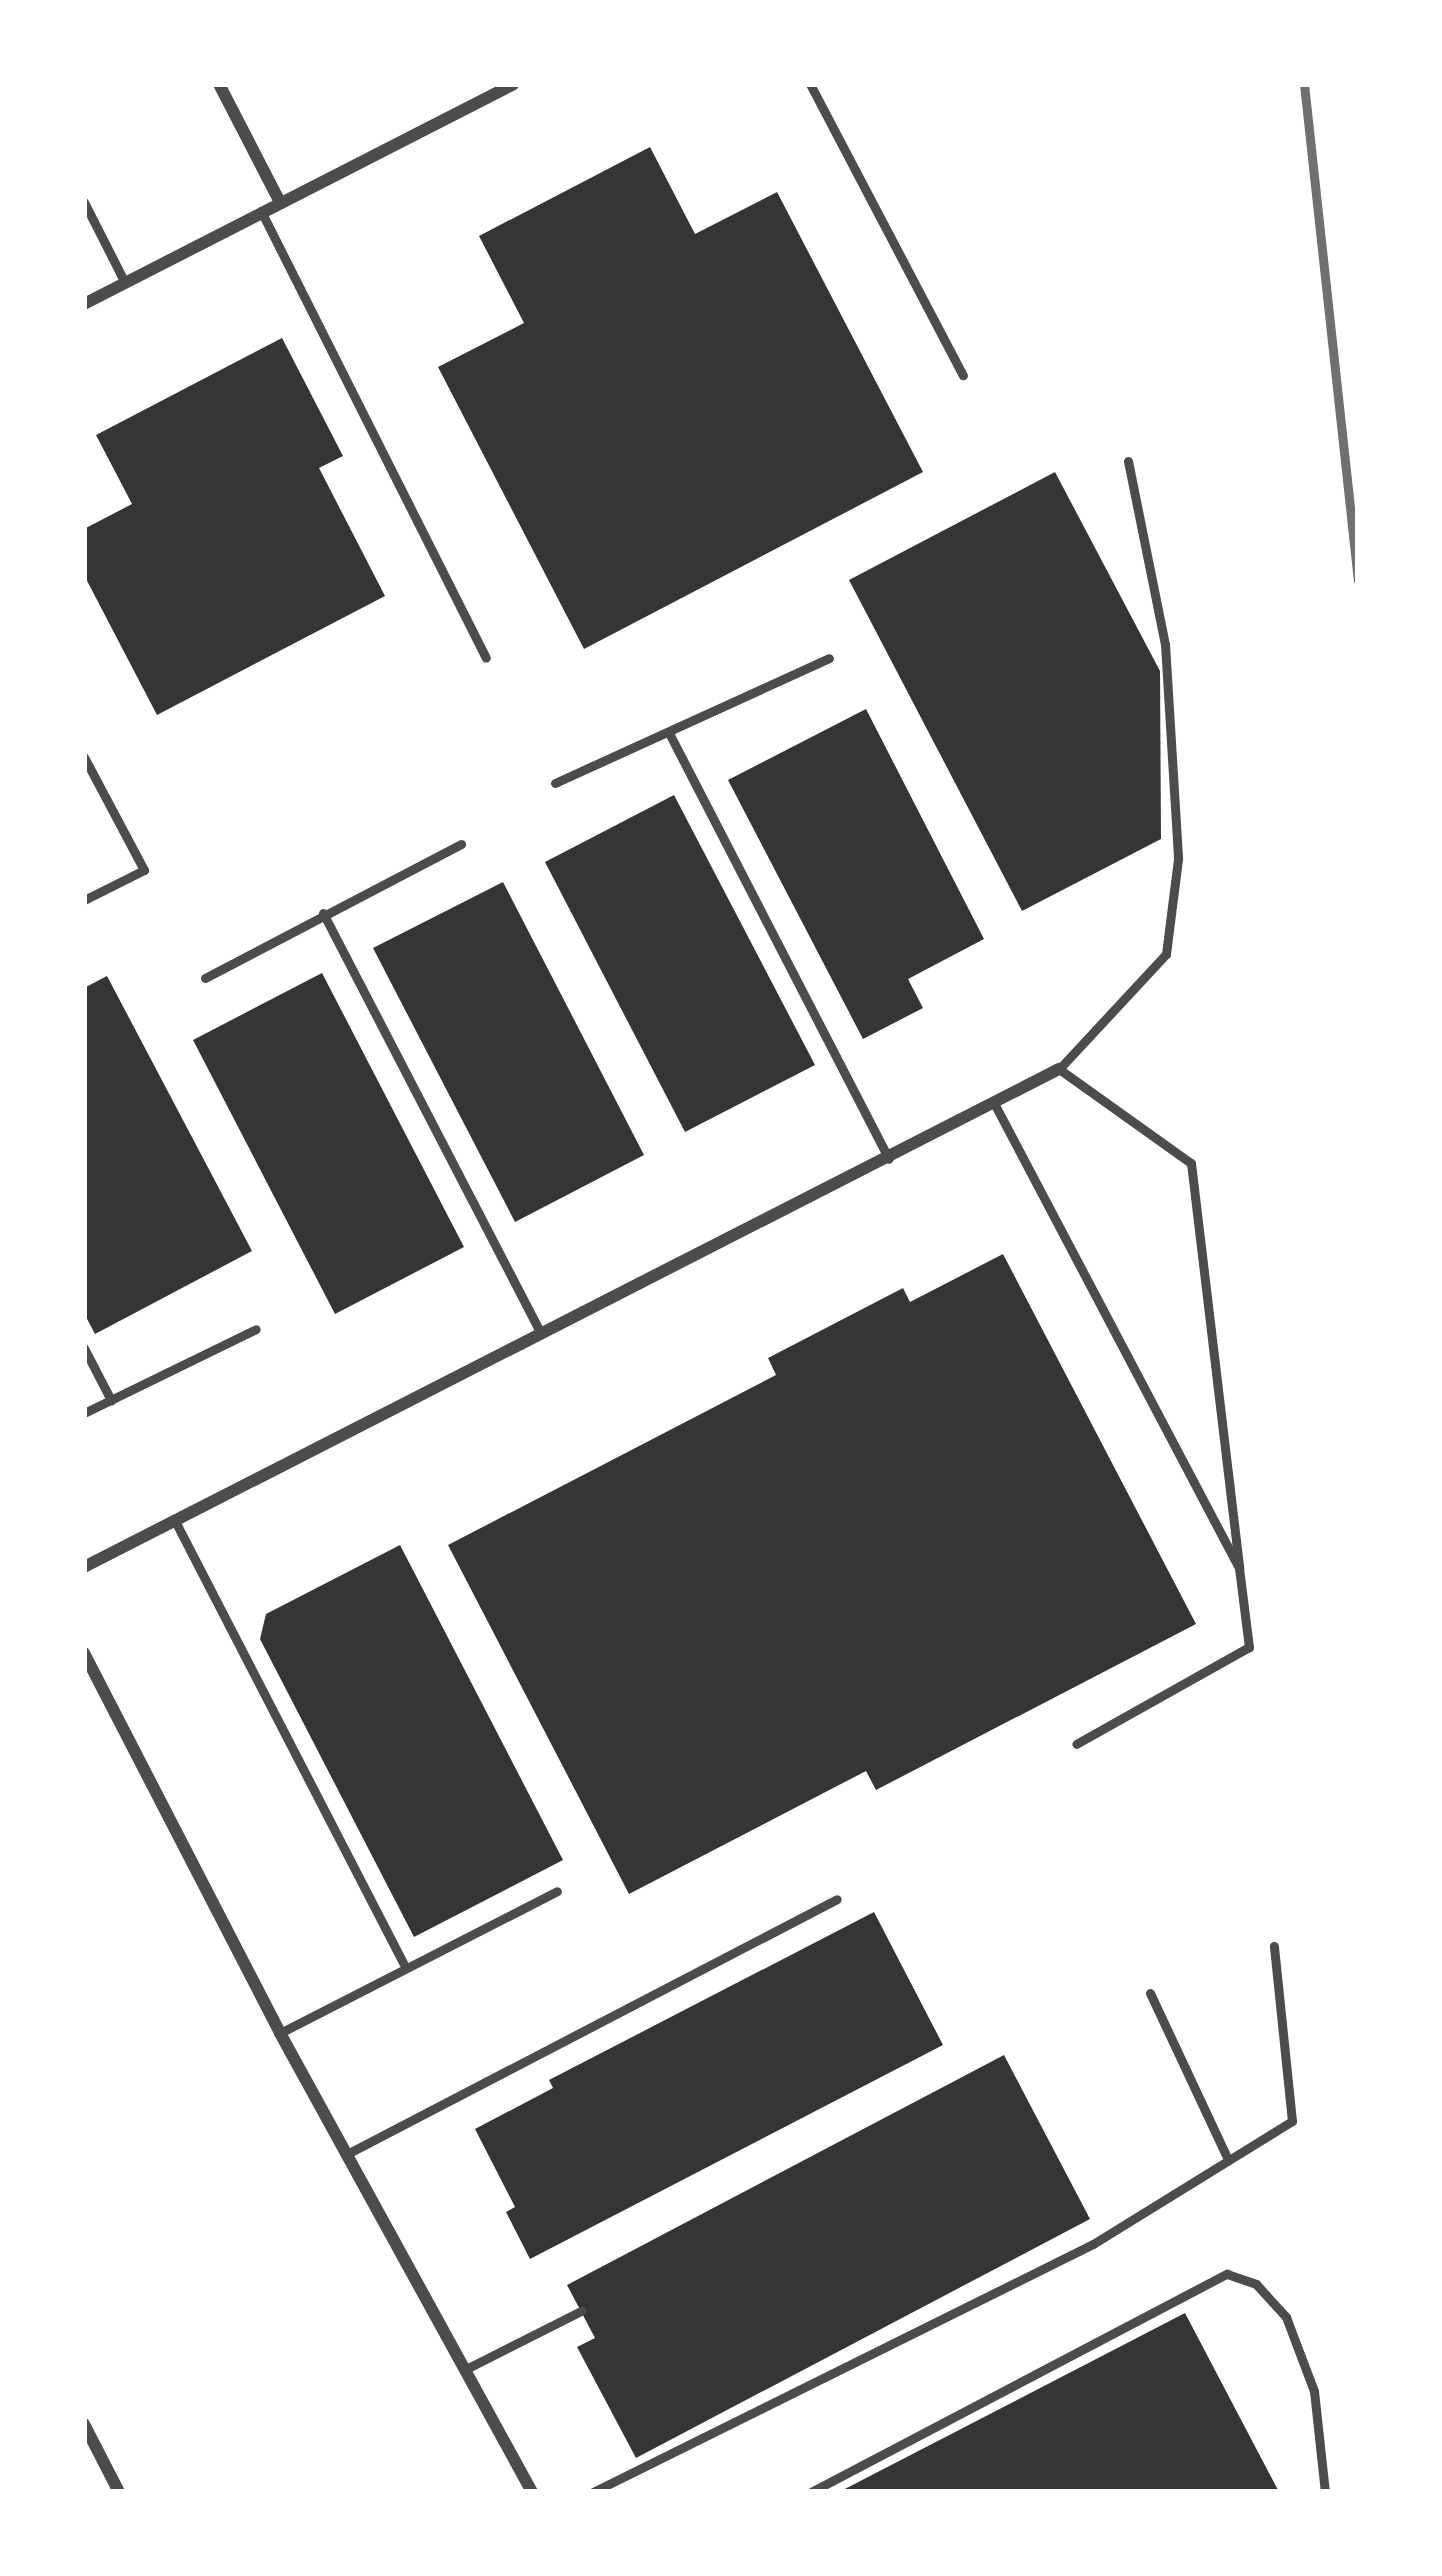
<!DOCTYPE html>
<html>
<head>
<meta charset="utf-8">
<style>
  body { margin:0 }
  #map { position:relative; width:1442px; height:2576px; overflow:hidden; background:#fff; font-family:Overpass,sans-serif }
  div>[style] { position:absolute }
  .building>* { inset:0; background:#353535 }
  .service>* { height:9px; margin:-4.5px; padding:0 4.5px; transform-origin:4.5px; border-radius:4.5px; background:#4c4c4c }
  .minor>* { height:12px; margin:-6px; padding:0 6px; transform-origin:6px; border-radius:6px; background:#4c4c4c }
  .rail>* { height:9px; margin:-4.5px; padding:0 4.5px; transform-origin:4.5px; border-radius:4.5px; background:#707070 }
  span { translate:-50% -50%; white-space:nowrap; text-align:center; line-height:1.15; -webkit-text-stroke:9px #fff; paint-order:stroke }
  .frame { position:absolute; inset:0; border:87px solid #fff; pointer-events:none }
</style>
</head>
<body>
<div id="map">
  <div class="building">
    <i style="clip-path:polygon(650px 147px,695px 234px,777px 192px,923px 472px,584px 649px,438px 367px,524px 323px,479px 236px)"></i>
    <i style="clip-path:polygon(282px 338px,343px 456px,319px 468px,385px 596px,157px 715px,84px 575px,84px 529px,132px 504px,96px 435px)"></i>
    <i style="clip-path:polygon(1055px 472px,1160px 671px,1161px 839px,1022px 911px,849px 580px)"></i>
    <i style="clip-path:polygon(866px 709px,984px 939px,908px 979px,923px 1008px,863px 1039px,728px 780px)"></i>
    <i style="clip-path:polygon(674px 795px,815px 1065px,685px 1132px,545px 862px)"></i>
    <i style="clip-path:polygon(503px 882px,644px 1155px,515px 1222px,373px 948px)"></i>
    <i style="clip-path:polygon(322px 973px,464px 1247px,335px 1314px,193px 1040px)"></i>
    <i style="clip-path:polygon(107px 976px,252px 1251px,95px 1334px,84px 1313px,84px 988px)"></i>
    <i style="clip-path:polygon(1003px 1254px,1196px 1624px,876px 1790px,866px 1771px,629px 1894px,448px 1545px,776px 1375px,768px 1358px,903px 1288px,910px 1302px)"></i>
    <i style="clip-path:polygon(400px 1545px,563px 1860px,414px 1937px,260px 1639px,266px 1614px)"></i>
    <i style="clip-path:polygon(874px 1912px,943px 2045px,530px 2259px,506px 2212px,515px 2207px,475px 2129px,553px 2088px,549px 2080px)"></i>
    <i style="clip-path:polygon(1004px 2055px,1090px 2219px,636px 2458px,577px 2347px,595px 2338px,567px 2285px)"></i>
    <i style="clip-path:polygon(1185px 2313px,1279px 2492px,839px 2492px)"></i>
  </div>
  <div class="service">
    <i style="left:810px;top:84px;width:329px;rotate:62.3deg"></i>
    <i style="left:84px;top:202px;width:89px;rotate:63.1deg"></i>
    <i style="left:261px;top:211px;width:500px;rotate:63.28deg"></i>
    <i style="left:1128px;top:461px;width:187px;rotate:78.6deg"></i>
    <i style="left:1165px;top:644px;width:215px;rotate:86.5deg"></i>
    <i style="left:1178px;top:859px;width:96px;rotate:97.2deg"></i>
    <i style="left:1166px;top:954px;width:157px;rotate:132.9deg"></i>
    <i style="left:1059px;top:1069px;width:162px;rotate:35.5deg"></i>
    <i style="left:1191px;top:1163px;width:408px;rotate:83.2deg"></i>
    <i style="left:669px;top:733px;width:479px;rotate:62.7deg"></i>
    <i style="left:84px;top:757px;width:128px;rotate:62deg"></i>
    <i style="left:144px;top:870px;width:67px;rotate:153.4deg"></i>
    <i style="left:555px;top:783px;width:301px;rotate:-24.5deg"></i>
    <i style="left:323px;top:913px;width:474px;rotate:62.6deg"></i>
    <i style="left:205px;top:978px;width:289px;rotate:-27.6deg"></i>
    <i style="left:995px;top:1105px;width:523px;rotate:62.21deg"></i>
    <i style="left:1239px;top:1568px;width:80px;rotate:82.8deg"></i>
    <i style="left:1249px;top:1647px;width:198px;rotate:150.7deg"></i>
    <i style="left:84px;top:1348px;width:59px;rotate:62.6deg"></i>
    <i style="left:84px;top:1413px;width:191px;rotate:-26deg"></i>
    <i style="left:174px;top:1519px;width:500px;rotate:62.7deg"></i>
    <i style="left:1150px;top:1993px;width:179px;rotate:64.9deg"></i>
    <i style="left:280px;top:2033px;width:311px;rotate:-27.1deg"></i>
    <i style="left:347px;top:2154px;width:552px;rotate:-27.49deg"></i>
    <i style="left:468px;top:2368px;width:127px;rotate:-26.8deg"></i>
    <i style="left:593px;top:2492px;width:558px;rotate:-26.38deg"></i>
    <i style="left:1093px;top:2244px;width:234px;rotate:-31.7deg"></i>
    <i style="left:1292px;top:2121px;width:176px;rotate:-95.9deg"></i>
    <i style="left:811px;top:2492px;width:470px;rotate:-27.7deg"></i>
    <i style="left:1227px;top:2274px;width:31px;rotate:19deg"></i>
    <i style="left:1256px;top:2284px;width:45px;rotate:47.7deg"></i>
    <i style="left:1286px;top:2317px;width:79px;rotate:69.3deg"></i>
    <i style="left:1314px;top:2391px;width:102px;rotate:83.8deg"></i>
  </div>
  <div class="minor">
    <i style="left:219px;top:84px;width:133px;rotate:62.7deg"></i>
    <i style="left:84px;top:304px;width:482px;rotate:-27.1deg"></i>
    <i style="left:84px;top:1567px;width:1095px;rotate:-27.06deg"></i>
    <i style="left:84px;top:1653px;width:428px;rotate:62.7deg"></i>
    <i style="left:280px;top:2033px;width:524px;rotate:61.23deg"></i>
    <i style="left:84px;top:2424px;width:76px;rotate:62.8deg"></i>
  </div>
  <div class="rail">
    <i style="left:1304px;top:84px;width:499px;rotate:83.8deg"></i>
  </div>
  <div class="frame"></div>
</div>
</body>
</html>
